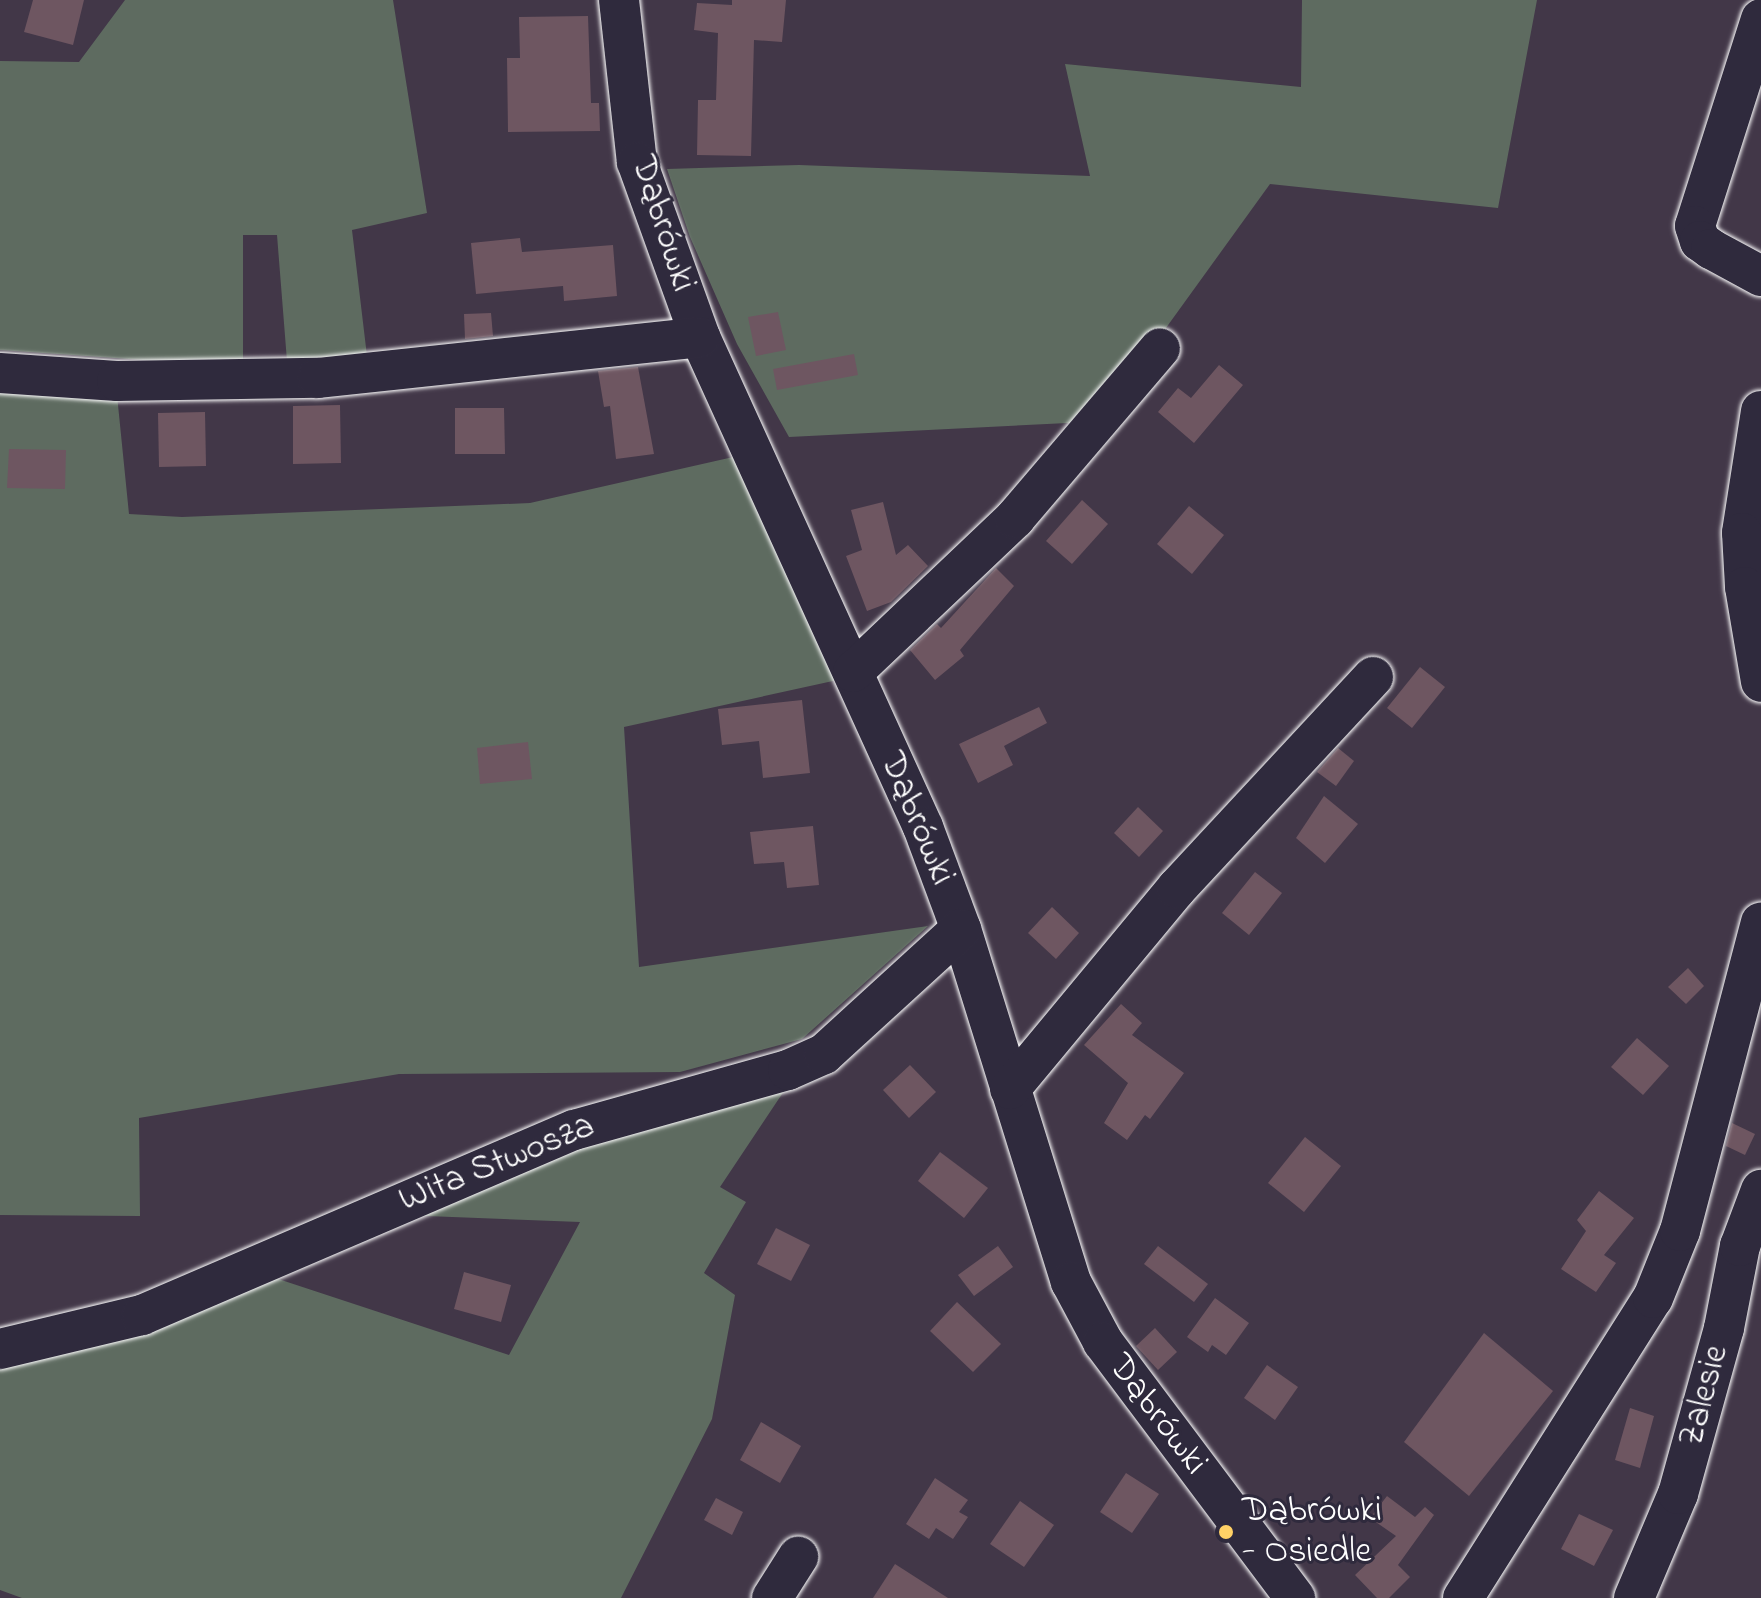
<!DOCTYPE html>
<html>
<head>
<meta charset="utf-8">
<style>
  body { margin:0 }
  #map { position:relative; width:1761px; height:1598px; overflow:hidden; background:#423748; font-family:"Indie Flower",sans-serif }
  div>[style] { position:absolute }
  .green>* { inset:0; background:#5e6b60 }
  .building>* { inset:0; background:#6e5661 }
  .roads { filter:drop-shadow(0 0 2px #fff) drop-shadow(0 0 2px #fff) }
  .minor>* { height:40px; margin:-20px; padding:0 20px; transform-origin:20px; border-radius:20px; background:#2f2a3d }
  .dots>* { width:22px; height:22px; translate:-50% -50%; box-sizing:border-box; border:4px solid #2f2a3d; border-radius:50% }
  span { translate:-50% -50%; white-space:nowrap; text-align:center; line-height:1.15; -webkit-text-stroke:6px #2f2a3d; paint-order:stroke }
  .street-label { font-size:36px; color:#fff }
  .poi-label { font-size:36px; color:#fff }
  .left { translate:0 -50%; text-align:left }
</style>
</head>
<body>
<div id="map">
  <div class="green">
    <i style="clip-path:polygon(125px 0,393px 0,427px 213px,352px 230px,367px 356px,287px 361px,277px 235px,243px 235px,243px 367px,0 350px,0 61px,79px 62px)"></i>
    <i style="clip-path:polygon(1302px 0,1537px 0,1498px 208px,1270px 184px,1158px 339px,1088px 422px,789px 437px,737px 344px,690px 237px,667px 169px,799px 165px,1090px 176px,1065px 64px,1301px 87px)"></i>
    <i style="clip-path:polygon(0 391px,117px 395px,129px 514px,182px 517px,530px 503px,742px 455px,842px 679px,624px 727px,639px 967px,928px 926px,802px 1039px,680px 1072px,399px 1074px,139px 1118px,140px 1216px,0 1215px)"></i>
    <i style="clip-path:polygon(792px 1079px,720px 1187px,746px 1202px,704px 1273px,735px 1295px,712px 1419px,621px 1598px,22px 1598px,0 1590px,0 1364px,260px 1273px,509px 1355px,580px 1222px,401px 1215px,538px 1153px)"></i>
  </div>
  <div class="building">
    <i style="clip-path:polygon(33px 0,84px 0,73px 45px,24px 32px)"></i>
    <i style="clip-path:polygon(732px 0,786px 0,782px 42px,754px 40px,751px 156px,697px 155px,698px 100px,716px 100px,718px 33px,694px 30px,697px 3px,732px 5px)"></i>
    <i style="clip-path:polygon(588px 16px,591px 103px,599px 103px,600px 131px,508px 132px,507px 58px,520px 58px,519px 17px)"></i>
    <i style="clip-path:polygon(520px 238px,522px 252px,613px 245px,617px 296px,564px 301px,563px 286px,476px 294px,471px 243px)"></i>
    <i style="clip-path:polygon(778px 312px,786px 350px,756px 356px,748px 317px)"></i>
    <i style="clip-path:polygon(491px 313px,493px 336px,465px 339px,464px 314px)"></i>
    <i style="clip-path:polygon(854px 354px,858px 375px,777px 390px,773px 369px)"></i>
    <i style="clip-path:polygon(1219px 365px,1243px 385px,1194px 443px,1158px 412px,1178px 388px,1191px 398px)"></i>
    <i style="clip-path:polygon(638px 367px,654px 454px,616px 459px,610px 406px,604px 407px,598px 371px)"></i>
    <i style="clip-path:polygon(340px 405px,341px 463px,293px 464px,293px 406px)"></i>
    <i style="clip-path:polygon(455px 408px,504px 408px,505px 454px,455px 454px)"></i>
    <i style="clip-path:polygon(205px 412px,206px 466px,159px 467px,158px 413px)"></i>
    <i style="clip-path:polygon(9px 449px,66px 450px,65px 489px,7px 488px)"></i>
    <i style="clip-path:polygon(1082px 500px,1108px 524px,1072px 564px,1046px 541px)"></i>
    <i style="clip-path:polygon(883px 502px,896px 555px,908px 545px,928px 566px,891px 602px,867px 611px,846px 556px,862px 550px,851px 510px)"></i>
    <i style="clip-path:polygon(1189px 506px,1224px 535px,1192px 574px,1157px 544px)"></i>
    <i style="clip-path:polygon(996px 568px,1014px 586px,960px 650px,964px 656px,935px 680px,910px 650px,937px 624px,941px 628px)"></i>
    <i style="clip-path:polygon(1420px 667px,1445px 687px,1412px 728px,1387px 708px)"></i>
    <i style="clip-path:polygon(802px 700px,810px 773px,763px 778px,759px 741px,722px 745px,718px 709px)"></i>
    <i style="clip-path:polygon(1039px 707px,1047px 723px,1004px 746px,1013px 765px,978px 783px,959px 744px)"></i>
    <i style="clip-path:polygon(528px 742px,532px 779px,480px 784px,477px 748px)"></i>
    <i style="clip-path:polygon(1338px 748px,1354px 761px,1336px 786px,1317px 772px)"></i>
    <i style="clip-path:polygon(1324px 796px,1358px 824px,1325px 863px,1296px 838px)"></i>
    <i style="clip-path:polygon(1138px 807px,1163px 831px,1139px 857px,1114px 833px)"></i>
    <i style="clip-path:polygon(813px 826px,819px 885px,787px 888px,784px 862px,754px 864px,750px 832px)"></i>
    <i style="clip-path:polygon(1255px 872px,1282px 893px,1249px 935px,1222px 913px)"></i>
    <i style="clip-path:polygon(1052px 907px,1079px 933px,1056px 959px,1028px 933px)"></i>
    <i style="clip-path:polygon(1688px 968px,1704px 986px,1686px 1004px,1668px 987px)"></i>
    <i style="clip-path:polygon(1121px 1004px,1142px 1023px,1132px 1035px,1184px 1073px,1150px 1119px,1145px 1115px,1127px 1140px,1104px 1123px,1128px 1083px,1084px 1045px)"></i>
    <i style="clip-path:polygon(1637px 1038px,1669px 1066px,1643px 1095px,1611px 1067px)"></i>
    <i style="clip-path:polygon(910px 1065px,936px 1092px,909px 1118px,883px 1090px)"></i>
    <i style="clip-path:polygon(1732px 1123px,1755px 1134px,1745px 1155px,1726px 1146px)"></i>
    <i style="clip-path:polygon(1305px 1137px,1341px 1166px,1304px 1212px,1268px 1183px)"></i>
    <i style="clip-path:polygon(940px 1152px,988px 1188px,964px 1218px,918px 1181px)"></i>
    <i style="clip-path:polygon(1599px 1191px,1634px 1218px,1604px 1255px,1616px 1263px,1596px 1292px,1561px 1269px,1586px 1231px,1577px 1220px)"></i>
    <i style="clip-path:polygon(776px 1228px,810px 1245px,791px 1281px,757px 1264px)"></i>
    <i style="clip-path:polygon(998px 1246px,1013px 1267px,974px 1296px,958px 1275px)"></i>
    <i style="clip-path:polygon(1158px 1246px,1208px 1284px,1194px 1302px,1144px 1264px)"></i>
    <i style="clip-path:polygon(464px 1272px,511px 1285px,501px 1322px,454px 1309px)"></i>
    <i style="clip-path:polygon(1215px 1298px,1249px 1323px,1226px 1355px,1212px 1345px,1208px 1352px,1187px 1337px)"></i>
    <i style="clip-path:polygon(957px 1302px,1001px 1344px,973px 1372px,930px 1331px)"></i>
    <i style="clip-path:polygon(1155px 1328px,1177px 1352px,1158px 1370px,1136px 1346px)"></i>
    <i style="clip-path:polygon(1484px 1333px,1553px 1391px,1469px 1496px,1404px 1442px)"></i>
    <i style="clip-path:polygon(1267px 1365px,1298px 1387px,1275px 1420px,1244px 1398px)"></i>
    <i style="clip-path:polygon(1630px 1408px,1654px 1416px,1640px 1468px,1615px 1460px)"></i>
    <i style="clip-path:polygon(761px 1422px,801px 1446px,780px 1483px,740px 1460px)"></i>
    <i style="clip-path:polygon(1126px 1473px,1159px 1494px,1132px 1533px,1100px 1512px)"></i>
    <i style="clip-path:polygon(935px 1478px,968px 1500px,959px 1512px,968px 1517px,953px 1539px,936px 1528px,929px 1539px,906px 1524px)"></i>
    <i style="clip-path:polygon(1387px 1496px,1415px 1517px,1425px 1507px,1434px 1515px,1398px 1565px,1410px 1577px,1389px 1598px,1377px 1598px,1355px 1575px,1396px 1536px,1370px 1518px)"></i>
    <i style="clip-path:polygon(716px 1498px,743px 1512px,732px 1535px,704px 1520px)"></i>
    <i style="clip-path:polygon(1020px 1501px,1054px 1525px,1024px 1567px,990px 1544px)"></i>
    <i style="clip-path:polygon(1579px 1514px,1613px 1530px,1594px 1566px,1561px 1549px)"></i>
    <i style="clip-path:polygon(895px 1564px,948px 1598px,873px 1598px)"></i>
  </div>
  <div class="roads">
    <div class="minor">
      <i style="left:619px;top:0;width:163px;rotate:83.7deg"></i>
      <i style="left:637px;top:162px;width:186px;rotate:70.2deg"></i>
      <i style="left:700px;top:337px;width:538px;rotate:65.53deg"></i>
      <i style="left:923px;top:827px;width:109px;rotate:69.6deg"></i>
      <i style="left:961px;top:929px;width:370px;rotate:72.7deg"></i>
      <i style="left:1071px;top:1282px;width:68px;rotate:61.9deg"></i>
      <i style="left:1103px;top:1342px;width:320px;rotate:53.1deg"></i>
      <i style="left:1761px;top:19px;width:217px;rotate:107.7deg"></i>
      <i style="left:1695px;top:226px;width:16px;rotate:72deg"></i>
      <i style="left:1700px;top:241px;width:14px;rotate:36deg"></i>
      <i style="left:1711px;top:249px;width:57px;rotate:28.4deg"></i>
      <i style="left:0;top:373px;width:117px;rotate:3.9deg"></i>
      <i style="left:117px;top:381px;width:201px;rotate:-0.9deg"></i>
      <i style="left:318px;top:378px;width:384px;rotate:-6.1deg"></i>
      <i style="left:1761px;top:411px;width:123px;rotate:98.9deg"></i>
      <i style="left:1742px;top:533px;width:54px;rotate:86.8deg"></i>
      <i style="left:1745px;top:587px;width:96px;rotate:80.4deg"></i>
      <i style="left:853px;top:672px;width:224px;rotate:-43.5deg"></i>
      <i style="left:1015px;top:518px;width:223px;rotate:-49.5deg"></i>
      <i style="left:1010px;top:1089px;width:261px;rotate:-50.3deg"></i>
      <i style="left:1177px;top:888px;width:288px;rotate:-47.1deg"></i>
      <i style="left:0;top:1349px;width:146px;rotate:-13.5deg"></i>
      <i style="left:142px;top:1315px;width:470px;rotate:-23.2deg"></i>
      <i style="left:574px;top:1130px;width:222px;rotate:-15.7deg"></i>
      <i style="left:788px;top:1070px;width:39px;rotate:-24deg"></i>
      <i style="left:824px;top:1054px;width:185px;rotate:-42.4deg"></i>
      <i style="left:772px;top:1598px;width:49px;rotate:-57.6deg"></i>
      <i style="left:1463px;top:1598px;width:355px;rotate:-57.7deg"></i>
      <i style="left:1653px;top:1298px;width:72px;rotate:-68.1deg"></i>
      <i style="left:1680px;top:1231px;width:319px;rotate:-75.3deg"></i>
      <i style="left:1634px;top:1598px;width:113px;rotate:-67.1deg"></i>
      <i style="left:1678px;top:1494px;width:172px;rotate:-74.5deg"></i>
      <i style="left:1724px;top:1328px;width:84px;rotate:-79deg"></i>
      <i style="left:1740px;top:1246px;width:60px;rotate:-69.4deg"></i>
    </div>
  </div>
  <div class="dots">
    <i style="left:1226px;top:1532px;background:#ffd166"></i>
  </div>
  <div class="street-label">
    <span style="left:662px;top:224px;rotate:72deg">Dąbrówki</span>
    <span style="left:916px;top:819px;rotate:67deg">Dąbrówki</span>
    <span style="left:497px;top:1164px;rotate:-22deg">Wita Stwosza</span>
    <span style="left:1705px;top:1396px;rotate:-75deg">Zalesie</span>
    <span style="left:1157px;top:1415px;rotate:53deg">Dąbrówki</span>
  </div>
  <div class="poi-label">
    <span class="left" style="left:1242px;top:1532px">Dąbrówki<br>- Osiedle</span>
  </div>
</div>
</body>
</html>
